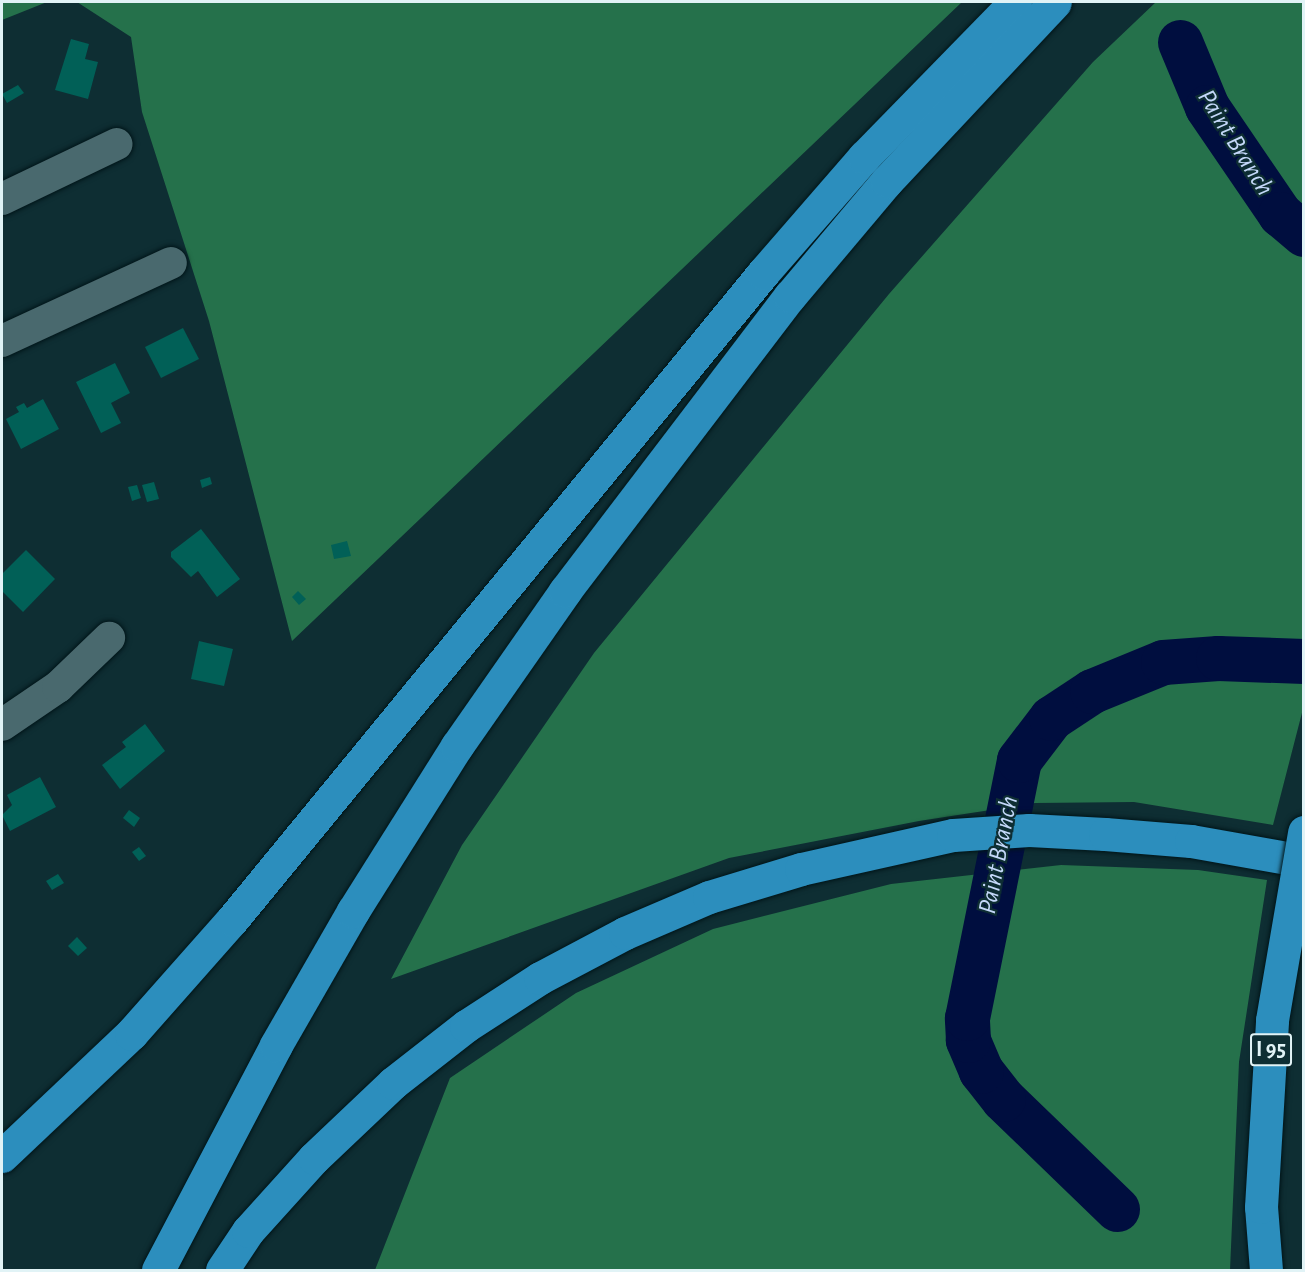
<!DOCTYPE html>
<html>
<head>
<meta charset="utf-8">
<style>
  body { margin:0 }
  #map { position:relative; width:1305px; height:1272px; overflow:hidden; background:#0e2e33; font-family:"Alegreya Sans",sans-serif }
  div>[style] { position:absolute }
  .forest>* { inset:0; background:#25714b }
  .river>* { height:45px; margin:-22.5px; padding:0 22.5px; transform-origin:22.5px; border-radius:22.5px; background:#000e3f }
  .building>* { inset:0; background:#016057 }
  .roads { filter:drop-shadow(0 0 2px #001519) drop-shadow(0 0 2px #001519) }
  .minor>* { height:32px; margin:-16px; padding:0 16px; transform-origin:16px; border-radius:16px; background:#49696e }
  .highway>* { height:33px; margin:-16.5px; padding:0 16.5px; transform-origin:16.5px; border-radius:16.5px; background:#2c8ebd }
  .bridges { filter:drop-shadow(0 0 2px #001519) drop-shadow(0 0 2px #001519) }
  .highway-bridge>* { height:33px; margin:-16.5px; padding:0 16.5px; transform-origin:16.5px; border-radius:16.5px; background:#2c8ebd }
  span { translate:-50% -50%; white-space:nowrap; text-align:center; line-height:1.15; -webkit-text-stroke:4.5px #0e2e33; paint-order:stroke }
  .shield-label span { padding:2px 4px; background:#0e2e33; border:2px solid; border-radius:4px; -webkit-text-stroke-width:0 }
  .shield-label { font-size:22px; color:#e1f3f6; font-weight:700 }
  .water-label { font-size:26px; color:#c4d8f9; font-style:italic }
  .frame { position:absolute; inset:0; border:3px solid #e1f3f6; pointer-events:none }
</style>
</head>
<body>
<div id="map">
  <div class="forest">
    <i style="clip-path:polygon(2px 2px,47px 2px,2px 20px)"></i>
    <i style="clip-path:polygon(77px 2px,962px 2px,292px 641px,209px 321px,142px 112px,131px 37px)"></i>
    <i style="clip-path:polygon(1156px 2px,1303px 2px,1304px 705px,1273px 825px,1134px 802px,1035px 803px,919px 821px,729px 858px,391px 979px,462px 845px,594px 653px,889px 294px,1093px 62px)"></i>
    <i style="clip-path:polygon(1061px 865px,1198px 870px,1267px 880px,1239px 1062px,1230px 1270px,375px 1270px,450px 1078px,576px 993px,713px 929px,891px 884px)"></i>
  </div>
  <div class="river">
    <i style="left:1180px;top:42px;width:70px;rotate:67.4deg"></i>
    <i style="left:1207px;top:107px;width:130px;rotate:55.7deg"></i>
    <i style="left:1280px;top:214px;width:31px;rotate:40deg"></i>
    <i style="left:1117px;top:1209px;width:158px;rotate:-136deg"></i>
    <i style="left:1003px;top:1099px;width:36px;rotate:-128deg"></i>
    <i style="left:981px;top:1071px;width:34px;rotate:-113deg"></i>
    <i style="left:968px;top:1040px;width:22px;rotate:-93deg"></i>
    <i style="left:967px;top:1018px;width:263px;rotate:-78.6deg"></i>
    <i style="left:1019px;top:760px;width:53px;rotate:-52.7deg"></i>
    <i style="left:1051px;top:718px;width:49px;rotate:-33.4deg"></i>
    <i style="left:1092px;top:691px;width:77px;rotate:-22.2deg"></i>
    <i style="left:1163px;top:662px;width:55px;rotate:-4.2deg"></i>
    <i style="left:1218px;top:658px;width:86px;rotate:2deg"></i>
  </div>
  <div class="building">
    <i style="clip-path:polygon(71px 39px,89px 44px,85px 59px,98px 62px,88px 99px,55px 90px)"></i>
    <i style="clip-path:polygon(18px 85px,24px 93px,7px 103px,2px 94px)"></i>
    <i style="clip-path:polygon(183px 328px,199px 359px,161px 378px,145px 347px)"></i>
    <i style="clip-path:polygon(115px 363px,130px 393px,111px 403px,121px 423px,101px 433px,76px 382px)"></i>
    <i style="clip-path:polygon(43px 399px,59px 429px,21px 449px,6px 419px,19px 412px,16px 407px,24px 403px,27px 408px)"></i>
    <i style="clip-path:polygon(210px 477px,212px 484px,202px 488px,200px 480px)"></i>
    <i style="clip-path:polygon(154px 482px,159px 499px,147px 502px,142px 485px)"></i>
    <i style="clip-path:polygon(137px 485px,141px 498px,132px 501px,128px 487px)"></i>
    <i style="clip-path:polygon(201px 529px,240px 579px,217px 597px,198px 571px,191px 577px,171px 557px,171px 552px)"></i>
    <i style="clip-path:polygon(347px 541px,351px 556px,334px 559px,331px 545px)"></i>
    <i style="clip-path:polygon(26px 550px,55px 579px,23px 612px,2px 591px,2px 574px)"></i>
    <i style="clip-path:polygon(298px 591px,306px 599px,299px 605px,292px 597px)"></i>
    <i style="clip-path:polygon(199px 641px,233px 649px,224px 686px,191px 679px)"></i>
    <i style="clip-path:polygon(145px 724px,165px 751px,120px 789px,102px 765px,126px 747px,122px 742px)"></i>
    <i style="clip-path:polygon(40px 777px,56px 807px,10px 831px,2px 815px,12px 805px,7px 795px)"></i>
    <i style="clip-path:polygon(129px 810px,140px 818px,134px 827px,123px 818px)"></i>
    <i style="clip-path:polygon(139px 847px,146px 856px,139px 861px,132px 852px)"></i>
    <i style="clip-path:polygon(58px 874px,64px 883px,52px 890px,46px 881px)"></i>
    <i style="clip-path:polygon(77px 937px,87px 948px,78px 956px,68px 946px)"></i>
  </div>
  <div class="roads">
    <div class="minor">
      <i style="left:2px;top:199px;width:127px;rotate:-25.6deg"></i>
      <i style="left:2px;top:341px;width:186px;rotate:-24.8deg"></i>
      <i style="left:2px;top:725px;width:68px;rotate:-34.2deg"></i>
      <i style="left:58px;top:687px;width:71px;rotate:-43.9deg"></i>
    </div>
    <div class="highway">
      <i style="left:2px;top:1156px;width:178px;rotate:-43.4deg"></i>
      <i style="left:131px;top:1034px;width:152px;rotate:-48.5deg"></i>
      <i style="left:232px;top:920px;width:837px;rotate:-50.62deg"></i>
      <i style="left:763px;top:273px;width:154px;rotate:-49deg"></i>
      <i style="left:864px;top:157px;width:216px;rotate:-45.7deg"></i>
      <i style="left:158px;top:1270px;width:254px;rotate:-62.3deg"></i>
      <i style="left:276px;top:1045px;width:155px;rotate:-60.1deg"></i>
      <i style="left:353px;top:911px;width:195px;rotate:-57.8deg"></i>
      <i style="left:457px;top:746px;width:189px;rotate:-55.1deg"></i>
      <i style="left:565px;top:591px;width:371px;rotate:-52.7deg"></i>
      <i style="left:790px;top:296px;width:150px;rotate:-49.9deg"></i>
      <i style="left:887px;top:181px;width:245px;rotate:-46.8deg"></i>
      <i style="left:222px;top:1270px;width:47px;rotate:-56.3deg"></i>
      <i style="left:248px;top:1231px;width:98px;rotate:-47.9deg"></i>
      <i style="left:314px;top:1158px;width:109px;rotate:-43.5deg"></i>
      <i style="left:393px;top:1083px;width:93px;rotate:-38deg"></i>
      <i style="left:466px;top:1026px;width:88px;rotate:-33deg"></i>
      <i style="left:540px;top:978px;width:96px;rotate:-27.9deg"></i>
      <i style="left:625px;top:933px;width:91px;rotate:-23.2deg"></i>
      <i style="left:709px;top:897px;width:96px;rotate:-16.9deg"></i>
      <i style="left:801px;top:869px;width:156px;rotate:-12.6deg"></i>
      <i style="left:953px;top:835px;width:76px;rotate:-3.8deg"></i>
      <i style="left:1029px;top:830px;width:76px;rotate:3deg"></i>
      <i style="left:1105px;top:834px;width:86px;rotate:4.7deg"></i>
      <i style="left:1191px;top:841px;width:115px;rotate:10deg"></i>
    </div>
  </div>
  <div class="bridges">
    <div class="highway-bridge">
      <i style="left:1266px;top:1270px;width:63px;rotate:-94.5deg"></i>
      <i style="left:1261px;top:1207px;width:187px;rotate:-86.6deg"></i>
      <i style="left:1272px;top:1020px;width:191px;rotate:-80.3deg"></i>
    </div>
  </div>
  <div class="shield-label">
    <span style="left:1271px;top:1050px">I 95</span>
  </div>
  <div class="water-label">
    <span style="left:1235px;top:143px;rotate:58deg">Paint Branch</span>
    <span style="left:999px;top:855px;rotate:-79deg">Paint Branch</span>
  </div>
  <div class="frame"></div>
</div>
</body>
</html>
